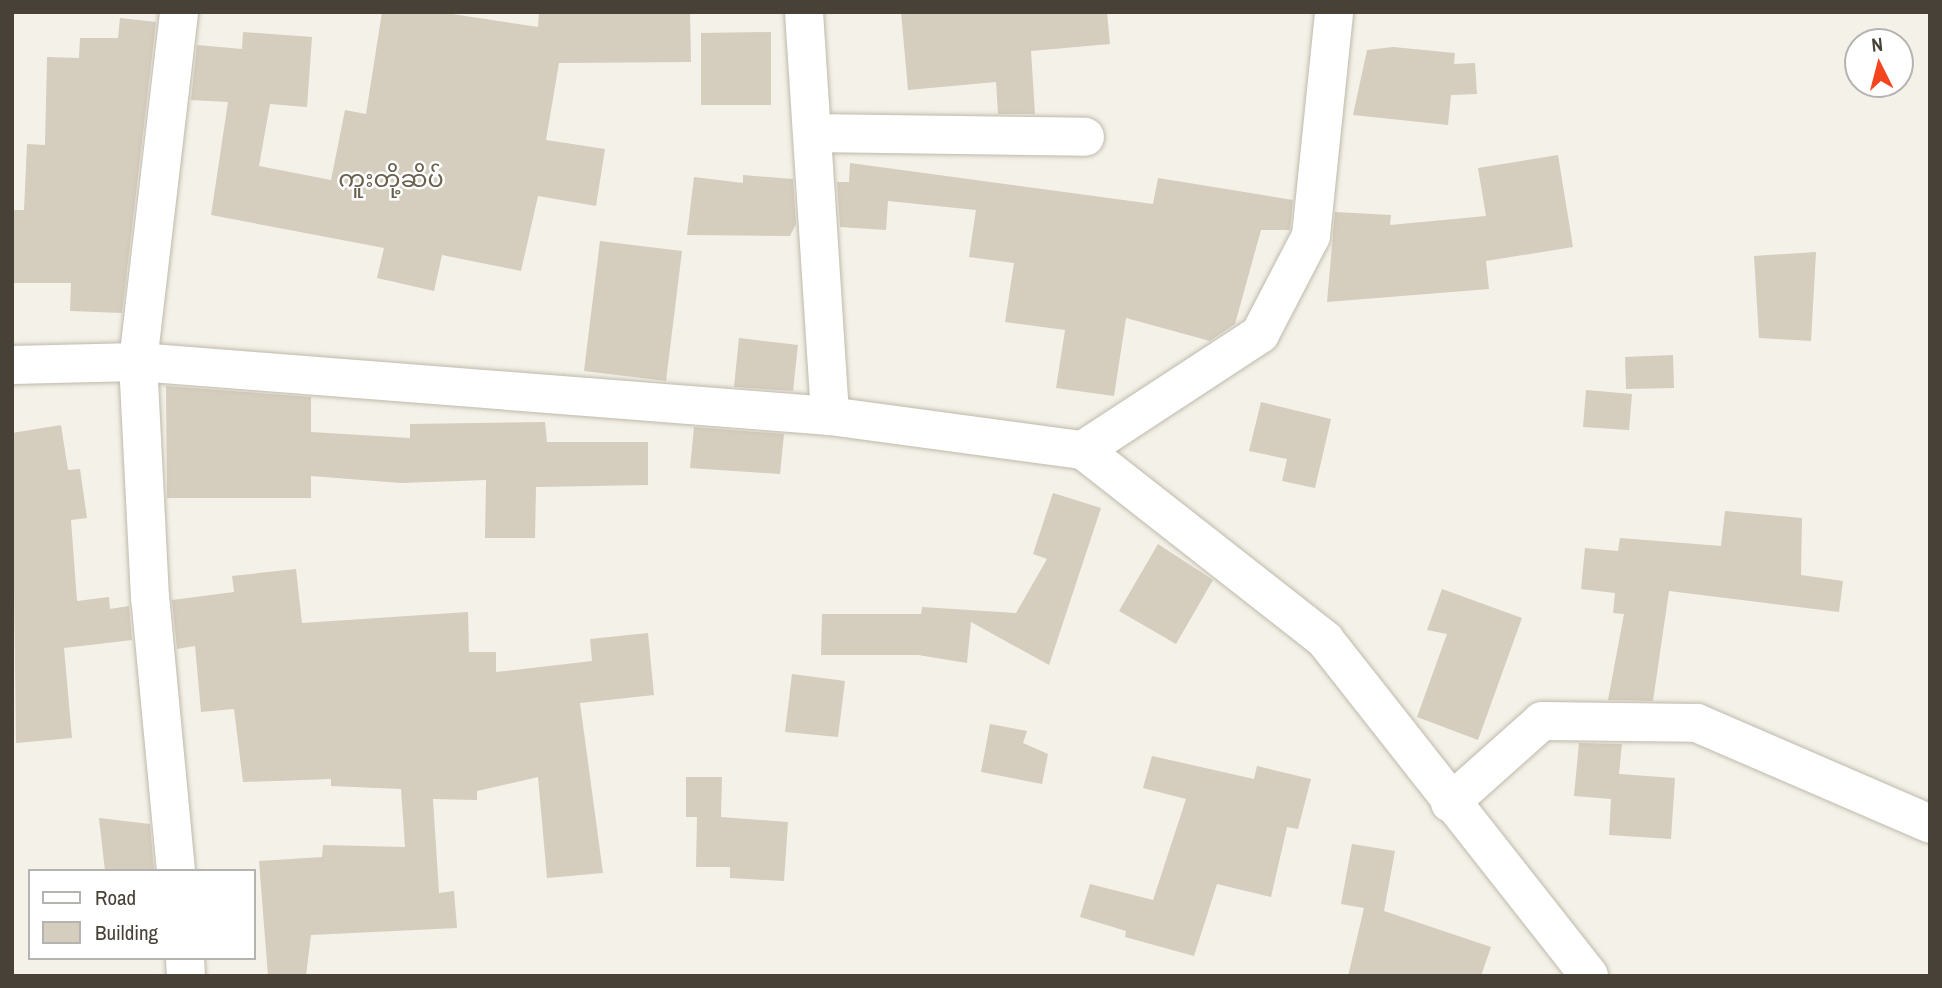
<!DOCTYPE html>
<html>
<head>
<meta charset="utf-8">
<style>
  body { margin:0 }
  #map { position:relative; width:1942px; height:988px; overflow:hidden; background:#f4f1e8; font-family:"Archivo Narrow","Noto Sans Myanmar",sans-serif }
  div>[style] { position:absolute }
  .building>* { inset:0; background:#d5cdbe }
  .roads { filter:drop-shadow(0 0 2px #bfb9ab) drop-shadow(0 0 2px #bfb9ab) }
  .minor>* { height:38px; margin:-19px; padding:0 19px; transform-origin:19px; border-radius:19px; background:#fff }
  span { translate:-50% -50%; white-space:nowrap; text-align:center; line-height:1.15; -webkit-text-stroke:5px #fff; paint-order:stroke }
  .quarter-label { font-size:24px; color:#6a604e }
  .frame { position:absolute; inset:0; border:14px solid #474137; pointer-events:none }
  .legend { position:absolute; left:28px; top:869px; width:228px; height:91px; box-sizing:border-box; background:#fff; border:2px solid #b5b3af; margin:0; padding:9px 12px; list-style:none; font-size:21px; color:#474137 }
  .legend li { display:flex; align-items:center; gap:14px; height:35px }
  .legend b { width:35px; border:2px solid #b5b3af }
  .north { position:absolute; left:1844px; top:28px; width:70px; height:70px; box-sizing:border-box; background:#fff; border:2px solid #b5b3af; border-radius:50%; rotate:354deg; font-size:19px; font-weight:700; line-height:28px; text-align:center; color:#474137 }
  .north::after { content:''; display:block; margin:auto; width:24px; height:32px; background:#f5451e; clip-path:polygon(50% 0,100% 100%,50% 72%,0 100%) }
</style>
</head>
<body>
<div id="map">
  <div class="building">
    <i style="clip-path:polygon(382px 12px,439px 12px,538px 27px,539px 12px,690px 12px,691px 62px,559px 63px,546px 140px,605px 149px,596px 206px,538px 196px,521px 271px,442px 255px,434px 291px,377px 278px,384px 248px,211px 215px,228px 102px,191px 100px,197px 45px,242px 49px,243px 32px,312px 37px,307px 107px,270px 104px,259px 166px,331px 180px,345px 110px,366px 114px)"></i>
    <i style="clip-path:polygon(901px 12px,1107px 12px,1110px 44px,1031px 51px,1035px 114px,998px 114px,996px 82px,908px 90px)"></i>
    <i style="clip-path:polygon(120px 18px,156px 22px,122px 313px,70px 311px,71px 283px,12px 283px,12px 210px,24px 210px,27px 144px,45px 145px,47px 57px,79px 58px,80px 38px,118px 38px)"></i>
    <i style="clip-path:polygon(771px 32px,771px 105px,701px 105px,701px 33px)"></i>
    <i style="clip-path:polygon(1393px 47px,1455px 53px,1454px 64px,1475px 63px,1477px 94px,1451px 95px,1448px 125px,1353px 115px,1367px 50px)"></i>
    <i style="clip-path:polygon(1558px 155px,1573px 247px,1486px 261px,1489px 289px,1327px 302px,1335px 212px,1391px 215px,1390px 225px,1486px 216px,1478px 168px)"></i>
    <i style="clip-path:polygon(850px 163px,1153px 204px,1158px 178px,1293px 200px,1290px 230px,1261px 230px,1235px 324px,1210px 341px,1126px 318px,1114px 396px,1056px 388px,1065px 330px,1005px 322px,1014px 263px,969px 257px,976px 210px,888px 201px,886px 230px,840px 227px,837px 182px,849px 182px)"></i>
    <i style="clip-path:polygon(743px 175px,793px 179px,796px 224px,790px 236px,687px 235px,694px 177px,743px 183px)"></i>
    <i style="clip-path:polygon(600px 241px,682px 251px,666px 381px,584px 371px)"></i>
    <i style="clip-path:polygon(1816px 252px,1811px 341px,1759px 338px,1754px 256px)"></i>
    <i style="clip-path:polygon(739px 338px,798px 345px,793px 391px,734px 387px)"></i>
    <i style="clip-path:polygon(1673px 355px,1674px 388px,1626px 389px,1625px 357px)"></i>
    <i style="clip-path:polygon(166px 386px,311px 397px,311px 432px,410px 438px,410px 424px,545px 422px,547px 442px,648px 442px,648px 485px,536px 487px,535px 538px,485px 538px,486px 480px,401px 483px,311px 476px,311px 498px,167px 498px)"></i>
    <i style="clip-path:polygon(1586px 390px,1632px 394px,1629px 430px,1583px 427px)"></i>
    <i style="clip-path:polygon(1261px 402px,1331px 419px,1315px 488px,1282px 481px,1287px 459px,1249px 451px)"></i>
    <i style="clip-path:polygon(61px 425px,68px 470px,80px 469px,87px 518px,71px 520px,77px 601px,109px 597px,110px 609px,129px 606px,132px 640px,64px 648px,72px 738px,16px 743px,12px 433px)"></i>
    <i style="clip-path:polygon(694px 427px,784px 434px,780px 474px,690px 468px)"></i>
    <i style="clip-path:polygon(1053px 493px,1101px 508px,1049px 665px,971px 622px,967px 663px,918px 655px,821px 655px,822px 614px,921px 614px,922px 607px,1016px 613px,1047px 559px,1033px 554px)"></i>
    <i style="clip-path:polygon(1725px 511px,1802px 518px,1801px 575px,1843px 581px,1839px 612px,1669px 591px,1653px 701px,1608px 700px,1624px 614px,1613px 613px,1615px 593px,1581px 589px,1585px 548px,1618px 551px,1620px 538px,1721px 546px)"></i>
    <i style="clip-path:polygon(1158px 544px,1213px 580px,1176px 644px,1119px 611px)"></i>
    <i style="clip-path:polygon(296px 569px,302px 623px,468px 612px,469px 652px,496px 652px,496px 672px,592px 661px,590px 639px,648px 633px,654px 695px,580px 703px,603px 873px,547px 878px,538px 777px,477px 791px,477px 800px,433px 799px,439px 893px,454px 891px,457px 928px,311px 935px,306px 976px,268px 976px,259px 861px,322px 857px,323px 845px,405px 847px,401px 789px,331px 786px,331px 779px,243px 782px,234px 709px,201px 712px,195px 646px,177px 649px,172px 600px,234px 592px,232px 576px)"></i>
    <i style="clip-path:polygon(1442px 589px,1522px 618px,1478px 740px,1417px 717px,1447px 634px,1427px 630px)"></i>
    <i style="clip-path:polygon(792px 674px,845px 681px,838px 737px,785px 732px)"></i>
    <i style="clip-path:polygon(990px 724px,1027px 731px,1023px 743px,1048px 754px,1042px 784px,981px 772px)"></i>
    <i style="clip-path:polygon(1579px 743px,1622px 744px,1619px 774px,1675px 778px,1671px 839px,1609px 835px,1611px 799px,1574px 796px)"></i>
    <i style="clip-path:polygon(1152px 756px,1254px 779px,1257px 766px,1311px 779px,1298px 829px,1287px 827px,1271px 897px,1217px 884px,1194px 956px,1125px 937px,1126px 931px,1080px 917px,1090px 884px,1153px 900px,1186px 799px,1143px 788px)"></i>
    <i style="clip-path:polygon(686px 777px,722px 777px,721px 817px,788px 822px,784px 881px,730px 878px,730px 867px,696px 867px,697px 817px,686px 817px)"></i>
    <i style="clip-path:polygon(99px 818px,150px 824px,154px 871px,105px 871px)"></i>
    <i style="clip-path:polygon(1352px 844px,1395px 851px,1384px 911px,1491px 947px,1481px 976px,1348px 976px,1364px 908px,1341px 904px)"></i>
  </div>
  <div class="roads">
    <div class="minor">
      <i style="left:804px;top:12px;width:405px;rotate:86.3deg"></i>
      <i style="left:812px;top:133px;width:273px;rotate:0.8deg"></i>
      <i style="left:12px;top:365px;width:126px;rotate:-1.4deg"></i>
      <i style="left:138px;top:362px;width:694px;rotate:4.46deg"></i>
      <i style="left:830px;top:416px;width:255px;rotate:7.7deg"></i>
      <i style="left:1083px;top:450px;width:308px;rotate:38.1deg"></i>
      <i style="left:1325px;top:640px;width:427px;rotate:51.8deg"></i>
      <i style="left:1083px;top:450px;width:212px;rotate:-33.2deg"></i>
      <i style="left:1260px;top:334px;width:110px;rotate:-62.5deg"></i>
      <i style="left:1311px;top:236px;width:225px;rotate:-84.1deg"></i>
      <i style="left:1450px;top:803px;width:123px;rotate:-41.7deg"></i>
      <i style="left:1542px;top:721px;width:155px;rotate:0.7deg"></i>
      <i style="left:1697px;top:723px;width:254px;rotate:23.4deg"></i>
      <i style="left:176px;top:871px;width:274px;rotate:-95.4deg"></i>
      <i style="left:150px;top:598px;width:236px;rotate:-92.9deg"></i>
      <i style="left:138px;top:362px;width:352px;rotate:-83.3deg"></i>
      <i style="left:185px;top:958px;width:18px;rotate:87deg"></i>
    </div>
  </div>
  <div class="quarter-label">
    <span style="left:391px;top:179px">ကူးတို့ဆိပ်</span>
  </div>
  <div class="frame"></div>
  <ul class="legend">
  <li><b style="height:9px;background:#fff"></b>Road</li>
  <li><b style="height:19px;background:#d5cdbe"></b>Building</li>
  </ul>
  <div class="north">N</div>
</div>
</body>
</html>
